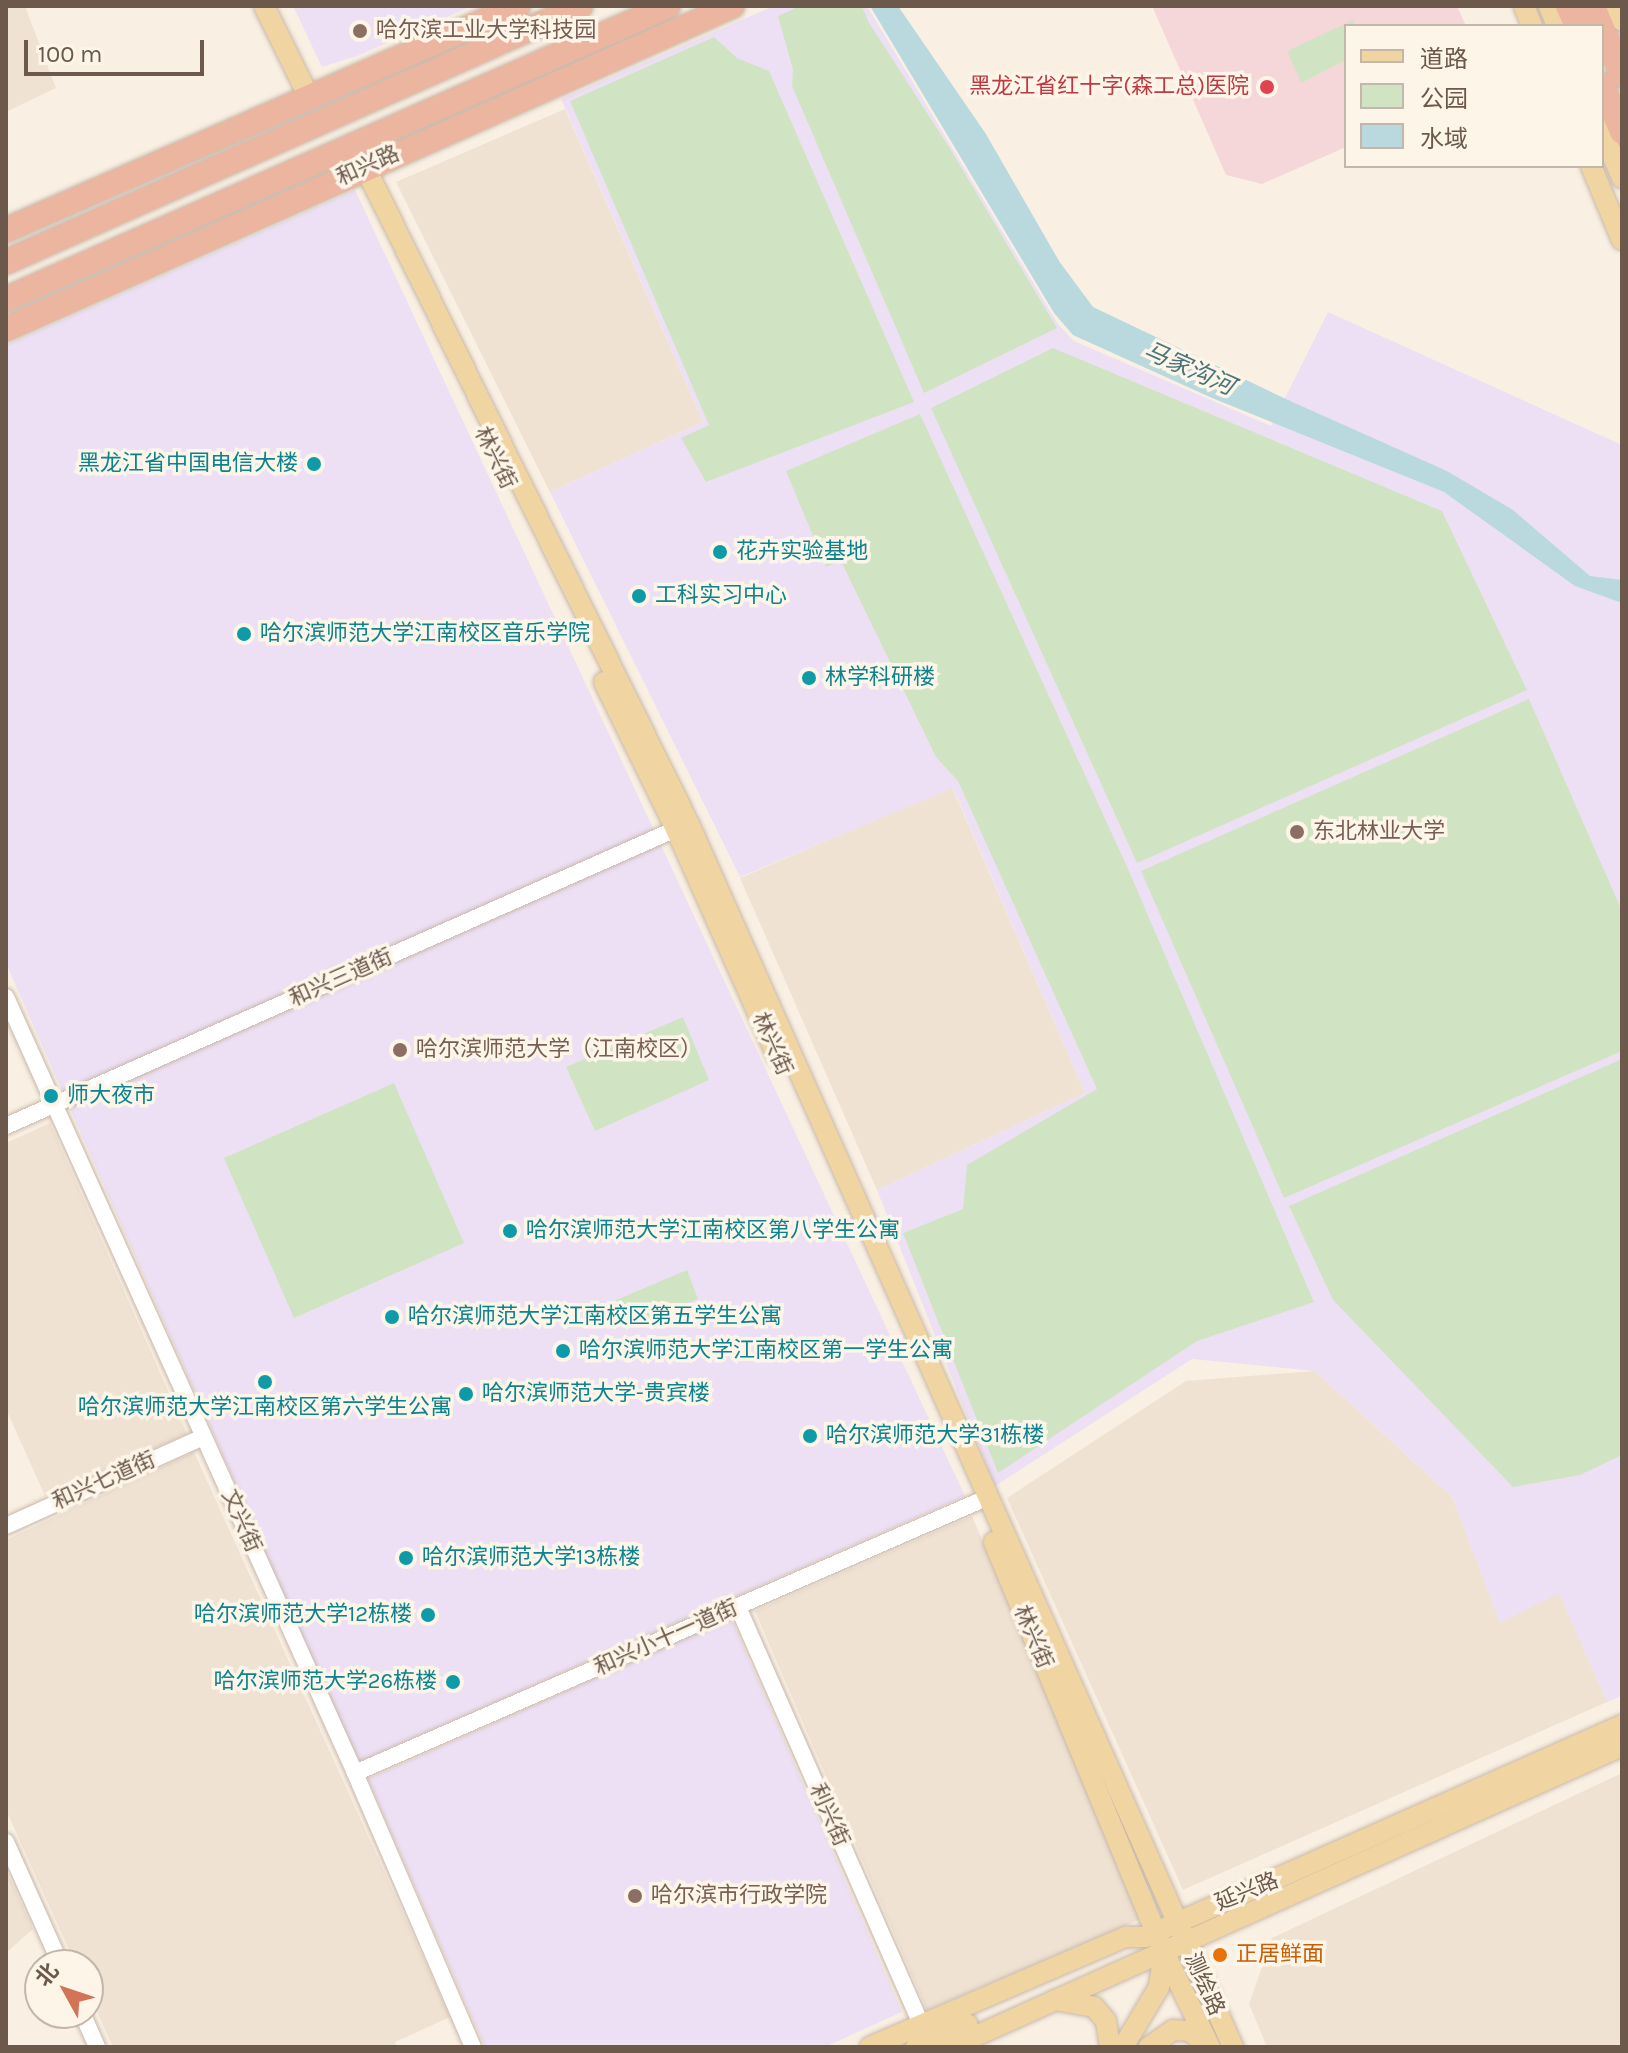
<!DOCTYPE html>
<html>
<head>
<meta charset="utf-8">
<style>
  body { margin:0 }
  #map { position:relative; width:1628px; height:2053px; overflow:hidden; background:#f9f0e3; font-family:Karla,"Noto Sans SC",sans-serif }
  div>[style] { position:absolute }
  .residential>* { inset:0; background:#efe2d2 }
  .education>* { inset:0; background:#ede0f5 }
  .medical>* { inset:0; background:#f5d7da }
  .green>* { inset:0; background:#d0e4c3 }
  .water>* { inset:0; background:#bad9df }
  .roads { filter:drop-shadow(0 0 2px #c8b8ab) drop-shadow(0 0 2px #c8b8ab) }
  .minor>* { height:16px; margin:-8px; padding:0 8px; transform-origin:8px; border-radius:8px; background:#fff }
  .major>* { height:20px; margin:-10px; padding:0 10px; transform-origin:10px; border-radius:10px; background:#f0d4a2 }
  .highway>* { height:24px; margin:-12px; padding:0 12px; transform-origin:12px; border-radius:12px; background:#ecb5a0 }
  .dots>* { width:22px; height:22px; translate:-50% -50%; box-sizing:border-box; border:4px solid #fcf5e8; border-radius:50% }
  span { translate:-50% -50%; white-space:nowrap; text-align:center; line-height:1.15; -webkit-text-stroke:7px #fcf5e8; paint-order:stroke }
  .education-label { font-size:22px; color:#785e54 }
  .left { translate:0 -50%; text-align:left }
  .health-label { font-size:22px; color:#be3a42 }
  .right { translate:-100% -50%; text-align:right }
  .street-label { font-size:22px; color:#6d584c }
  .culture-label { font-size:22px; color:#0d838f }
  .food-label { font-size:22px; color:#c56008 }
  .water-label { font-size:24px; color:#49747e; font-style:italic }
  .frame { position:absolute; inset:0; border:8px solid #6d584c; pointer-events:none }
  .legend { position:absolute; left:1344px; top:24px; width:260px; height:144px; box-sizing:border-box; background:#fcf5e8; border:2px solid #c3b6aa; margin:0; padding:10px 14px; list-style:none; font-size:24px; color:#6d584c }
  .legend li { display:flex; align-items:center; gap:16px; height:40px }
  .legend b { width:40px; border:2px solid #c3b6aa }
  .north { position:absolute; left:24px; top:1949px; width:80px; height:80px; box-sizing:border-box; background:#fcf5e8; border:2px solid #c3b6aa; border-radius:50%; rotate:310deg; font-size:22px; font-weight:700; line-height:32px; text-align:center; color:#6d584c }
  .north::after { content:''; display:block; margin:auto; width:28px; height:36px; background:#d47456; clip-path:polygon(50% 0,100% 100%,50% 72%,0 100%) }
  .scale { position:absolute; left:24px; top:40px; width:180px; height:36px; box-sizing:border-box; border:4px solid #6d584c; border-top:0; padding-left:10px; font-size:24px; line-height:28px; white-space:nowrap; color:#6d584c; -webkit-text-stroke:6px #fcf5e8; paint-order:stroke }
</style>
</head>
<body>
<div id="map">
  <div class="residential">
    <i style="clip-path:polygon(6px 6px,25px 6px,56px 88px,6px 112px)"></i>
    <i style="clip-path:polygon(565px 109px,703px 422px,550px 492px,396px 182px)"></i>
    <i style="clip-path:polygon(952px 787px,1085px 1093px,877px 1190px,740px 878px)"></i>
    <i style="clip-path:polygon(50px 1123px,187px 1434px,45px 1496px,6px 1409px,6px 1143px)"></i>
    <i style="clip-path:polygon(1315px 1371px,1453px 1498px,1500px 1622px,1559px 1592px,1607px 1702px,1183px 1890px,1007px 1498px,1186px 1381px)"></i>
    <i style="clip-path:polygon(194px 1452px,450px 2017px,395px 2042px,396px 2047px,113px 2047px,88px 1992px,88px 1965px,76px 1965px,6px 1810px,6px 1540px)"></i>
    <i style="clip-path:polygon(972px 1516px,1141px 1919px,927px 2010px,755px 1611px)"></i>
    <i style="clip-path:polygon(1622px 1773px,1622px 2047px,1267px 2047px,1249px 2004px,1272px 1938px)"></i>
    <i style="clip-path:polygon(6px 1870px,33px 1929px,6px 1953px)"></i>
  </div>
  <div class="education">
    <i style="clip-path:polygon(293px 6px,472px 6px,357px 56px,322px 67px)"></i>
    <i style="clip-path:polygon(774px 6px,867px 6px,1058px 324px,1074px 341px,1271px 426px,1328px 312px,1622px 445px,1622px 1696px,1607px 1702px,1559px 1593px,1500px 1623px,1453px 1498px,1315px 1371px,1192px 1359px,995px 1486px,877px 1190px,1085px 1093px,953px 788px,740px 877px,550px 492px,703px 422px,561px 99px)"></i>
    <i style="clip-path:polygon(355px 190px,965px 1496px,358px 1762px,6px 963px,6px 345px)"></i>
    <i style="clip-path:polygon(731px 1618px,902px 2012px,825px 2047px,485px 2047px,368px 1779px)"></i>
  </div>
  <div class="medical">
    <i style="clip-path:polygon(1152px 6px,1457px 6px,1466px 26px,1346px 26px,1346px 147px,1262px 184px,1226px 175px)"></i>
  </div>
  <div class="green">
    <i style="clip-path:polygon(800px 6px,862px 6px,868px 21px,949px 147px,1057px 328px,924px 393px,792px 86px,793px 70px,778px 16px)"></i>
    <i style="clip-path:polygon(1353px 20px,1356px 26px,1346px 26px,1346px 60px,1301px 83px,1287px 51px)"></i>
    <i style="clip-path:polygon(714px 37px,737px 58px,769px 71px,914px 402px,706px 482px,681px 438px,709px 425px,570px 101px)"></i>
    <i style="clip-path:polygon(1053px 348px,1442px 511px,1527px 690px,1137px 863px,931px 408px)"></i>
    <i style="clip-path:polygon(920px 414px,1128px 869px,1314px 1302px,1197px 1341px,998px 1473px,903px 1233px,963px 1209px,967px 1165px,1097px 1089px,958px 781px,936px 757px,841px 561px,826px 567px,786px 471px)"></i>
    <i style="clip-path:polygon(1529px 699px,1622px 911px,1622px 1051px,1284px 1198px,1141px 871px)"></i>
    <i style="clip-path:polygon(683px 1017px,709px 1080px,595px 1131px,566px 1067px)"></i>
    <i style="clip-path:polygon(1622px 1059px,1622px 1455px,1580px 1475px,1513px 1487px,1333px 1300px,1289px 1206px)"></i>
    <i style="clip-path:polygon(394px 1083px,464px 1243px,294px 1318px,224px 1158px)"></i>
    <i style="clip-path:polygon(687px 1270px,698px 1299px,626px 1329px,616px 1300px)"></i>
  </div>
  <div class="water">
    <i style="clip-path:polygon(870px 6px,898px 6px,986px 134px,1059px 261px,1093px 307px,1288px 400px,1447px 471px,1513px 510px,1590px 576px,1622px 580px,1622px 603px,1575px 586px,1444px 492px,1212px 398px,1073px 335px,1054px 313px)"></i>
  </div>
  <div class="roads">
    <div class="minor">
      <i style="left:6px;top:997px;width:851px;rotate:65.78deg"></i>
      <i style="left:355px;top:1773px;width:298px;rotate:66.7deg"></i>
      <i style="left:6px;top:1126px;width:733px;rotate:-23.91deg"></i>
      <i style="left:6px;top:1526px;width:216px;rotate:-24.3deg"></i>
      <i style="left:738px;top:1607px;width:455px;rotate:66.3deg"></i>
      <i style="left:355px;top:1773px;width:678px;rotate:-23.54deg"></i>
      <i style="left:6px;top:1842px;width:135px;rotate:65.9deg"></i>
      <i style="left:82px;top:2013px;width:37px;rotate:66deg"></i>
    </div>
    <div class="major">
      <i style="left:264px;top:6px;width:99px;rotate:63.7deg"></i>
      <i style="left:1524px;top:6px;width:22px;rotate:68deg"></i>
      <i style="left:1549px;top:6px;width:22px;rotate:68deg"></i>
      <i style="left:1616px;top:6px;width:16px;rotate:68deg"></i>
      <i style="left:1602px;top:131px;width:51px;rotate:66.9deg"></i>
      <i style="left:1591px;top:166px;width:80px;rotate:67.3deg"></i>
      <i style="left:365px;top:167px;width:733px;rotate:63.75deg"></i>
      <i style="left:689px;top:824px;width:1339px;rotate:66.02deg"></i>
      <i style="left:604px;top:682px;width:164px;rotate:63.9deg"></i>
      <i style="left:676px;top:829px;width:248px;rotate:66deg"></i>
      <i style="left:994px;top:1542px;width:444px;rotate:67.5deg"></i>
      <i style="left:1164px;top:1952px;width:106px;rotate:64.2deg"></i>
      <i style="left:1055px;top:2000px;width:40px;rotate:10deg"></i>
      <i style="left:1094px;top:2007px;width:18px;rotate:49deg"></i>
      <i style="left:1106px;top:2021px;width:26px;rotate:81deg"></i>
      <i style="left:870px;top:2047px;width:279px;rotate:-23.3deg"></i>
      <i style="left:1126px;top:1937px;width:19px"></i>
      <i style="left:1145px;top:1937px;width:522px;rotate:-23.96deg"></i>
      <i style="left:916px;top:2047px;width:56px;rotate:-24.3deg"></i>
      <i style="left:951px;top:2047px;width:735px;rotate:-24.16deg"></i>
      <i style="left:1123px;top:2047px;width:70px;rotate:-59deg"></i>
      <i style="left:1159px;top:1987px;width:35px;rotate:-82deg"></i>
      <i style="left:1149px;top:2047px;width:29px;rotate:-35deg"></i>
      <i style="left:1173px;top:2030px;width:16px;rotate:4deg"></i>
      <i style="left:1189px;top:2031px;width:22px;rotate:36deg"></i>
    </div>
    <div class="highway">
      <i style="left:1568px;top:6px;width:22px;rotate:66deg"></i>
      <i style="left:1593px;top:6px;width:22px;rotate:68deg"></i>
      <i style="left:1602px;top:28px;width:51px;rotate:66.9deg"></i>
      <i style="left:1602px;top:85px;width:51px;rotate:66.9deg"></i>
      <i style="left:6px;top:230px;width:559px;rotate:-23.63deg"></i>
      <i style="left:6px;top:262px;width:629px;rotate:-24deg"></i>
      <i style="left:6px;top:299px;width:724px;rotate:-23.87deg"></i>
      <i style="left:6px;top:329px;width:795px;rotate:-23.98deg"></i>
    </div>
  </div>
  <div class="dots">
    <i style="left:360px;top:31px;background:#8d6e63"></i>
    <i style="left:1267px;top:87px;background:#e0444e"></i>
    <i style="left:314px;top:464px;background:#0f9aa8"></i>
    <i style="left:720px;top:552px;background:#0f9aa8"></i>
    <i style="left:639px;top:596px;background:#0f9aa8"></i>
    <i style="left:244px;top:634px;background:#0f9aa8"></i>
    <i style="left:809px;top:678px;background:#0f9aa8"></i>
    <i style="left:1297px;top:832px;background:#8d6e63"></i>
    <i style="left:400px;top:1050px;background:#8d6e63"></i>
    <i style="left:51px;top:1096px;background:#0f9aa8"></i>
    <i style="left:510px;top:1231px;background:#0f9aa8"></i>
    <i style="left:392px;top:1317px;background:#0f9aa8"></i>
    <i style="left:563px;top:1351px;background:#0f9aa8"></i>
    <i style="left:265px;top:1382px;background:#0f9aa8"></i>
    <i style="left:466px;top:1394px;background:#0f9aa8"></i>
    <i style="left:810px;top:1436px;background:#0f9aa8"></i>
    <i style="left:406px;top:1558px;background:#0f9aa8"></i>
    <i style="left:428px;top:1615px;background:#0f9aa8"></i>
    <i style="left:453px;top:1682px;background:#0f9aa8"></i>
    <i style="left:635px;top:1896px;background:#8d6e63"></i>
    <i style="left:1220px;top:1955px;background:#e8710a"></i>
  </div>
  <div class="education-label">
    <span class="left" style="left:376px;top:31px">哈尔滨工业大学科技园</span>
    <span class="left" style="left:1313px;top:832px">东北林业大学</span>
    <span class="left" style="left:416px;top:1050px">哈尔滨师范大学（江南校区）</span>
    <span class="left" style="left:651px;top:1896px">哈尔滨市行政学院</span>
  </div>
  <div class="health-label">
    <span class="right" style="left:1249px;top:87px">黑龙江省红十字(森工总)医院</span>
  </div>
  <div class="street-label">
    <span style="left:368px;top:166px;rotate:-24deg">和兴路</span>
    <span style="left:495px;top:458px;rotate:64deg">林兴街</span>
    <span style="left:341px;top:978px;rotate:-24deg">和兴三道街</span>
    <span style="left:772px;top:1044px;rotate:66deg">林兴街</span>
    <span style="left:104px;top:1481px;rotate:-24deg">和兴七道街</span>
    <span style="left:241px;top:1521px;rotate:66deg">文兴街</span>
    <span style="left:1033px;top:1637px;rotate:67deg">林兴街</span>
    <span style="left:666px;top:1638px;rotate:-24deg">和兴小十一道街</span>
    <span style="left:829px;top:1815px;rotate:66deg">利兴街</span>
    <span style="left:1247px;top:1892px;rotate:-22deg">延兴路</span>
    <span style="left:1204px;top:1984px;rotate:66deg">测绘路</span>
  </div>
  <div class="culture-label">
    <span class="right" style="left:298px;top:464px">黑龙江省中国电信大楼</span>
    <span class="left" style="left:736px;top:552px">花卉实验基地</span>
    <span class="left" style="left:655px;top:596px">工科实习中心</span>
    <span class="left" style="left:260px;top:634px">哈尔滨师范大学江南校区音乐学院</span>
    <span class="left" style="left:825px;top:678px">林学科研楼</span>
    <span class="left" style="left:67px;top:1096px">师大夜市</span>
    <span class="left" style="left:526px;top:1231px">哈尔滨师范大学江南校区第八学生公寓</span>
    <span class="left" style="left:408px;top:1317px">哈尔滨师范大学江南校区第五学生公寓</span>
    <span class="left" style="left:579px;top:1351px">哈尔滨师范大学江南校区第一学生公寓</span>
    <span class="left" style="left:482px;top:1394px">哈尔滨师范大学-贵宾楼</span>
    <span style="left:265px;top:1408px">哈尔滨师范大学江南校区第六学生公寓</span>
    <span class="left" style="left:826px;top:1436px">哈尔滨师范大学31栋楼</span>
    <span class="left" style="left:422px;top:1558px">哈尔滨师范大学13栋楼</span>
    <span class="right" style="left:412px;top:1615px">哈尔滨师范大学12栋楼</span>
    <span class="right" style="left:437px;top:1682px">哈尔滨师范大学26栋楼</span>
  </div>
  <div class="food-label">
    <span class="left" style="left:1236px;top:1955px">正居鲜面</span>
  </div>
  <div class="water-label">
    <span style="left:1189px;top:369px;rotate:24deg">马家沟河</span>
  </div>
  <div class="frame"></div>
  <ul class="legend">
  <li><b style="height:10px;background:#f0d4a2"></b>道路</li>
  <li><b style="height:22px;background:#d0e4c3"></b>公园</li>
  <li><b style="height:22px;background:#bad9df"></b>水域</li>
  </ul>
  <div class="north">北</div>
  <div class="scale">100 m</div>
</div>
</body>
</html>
